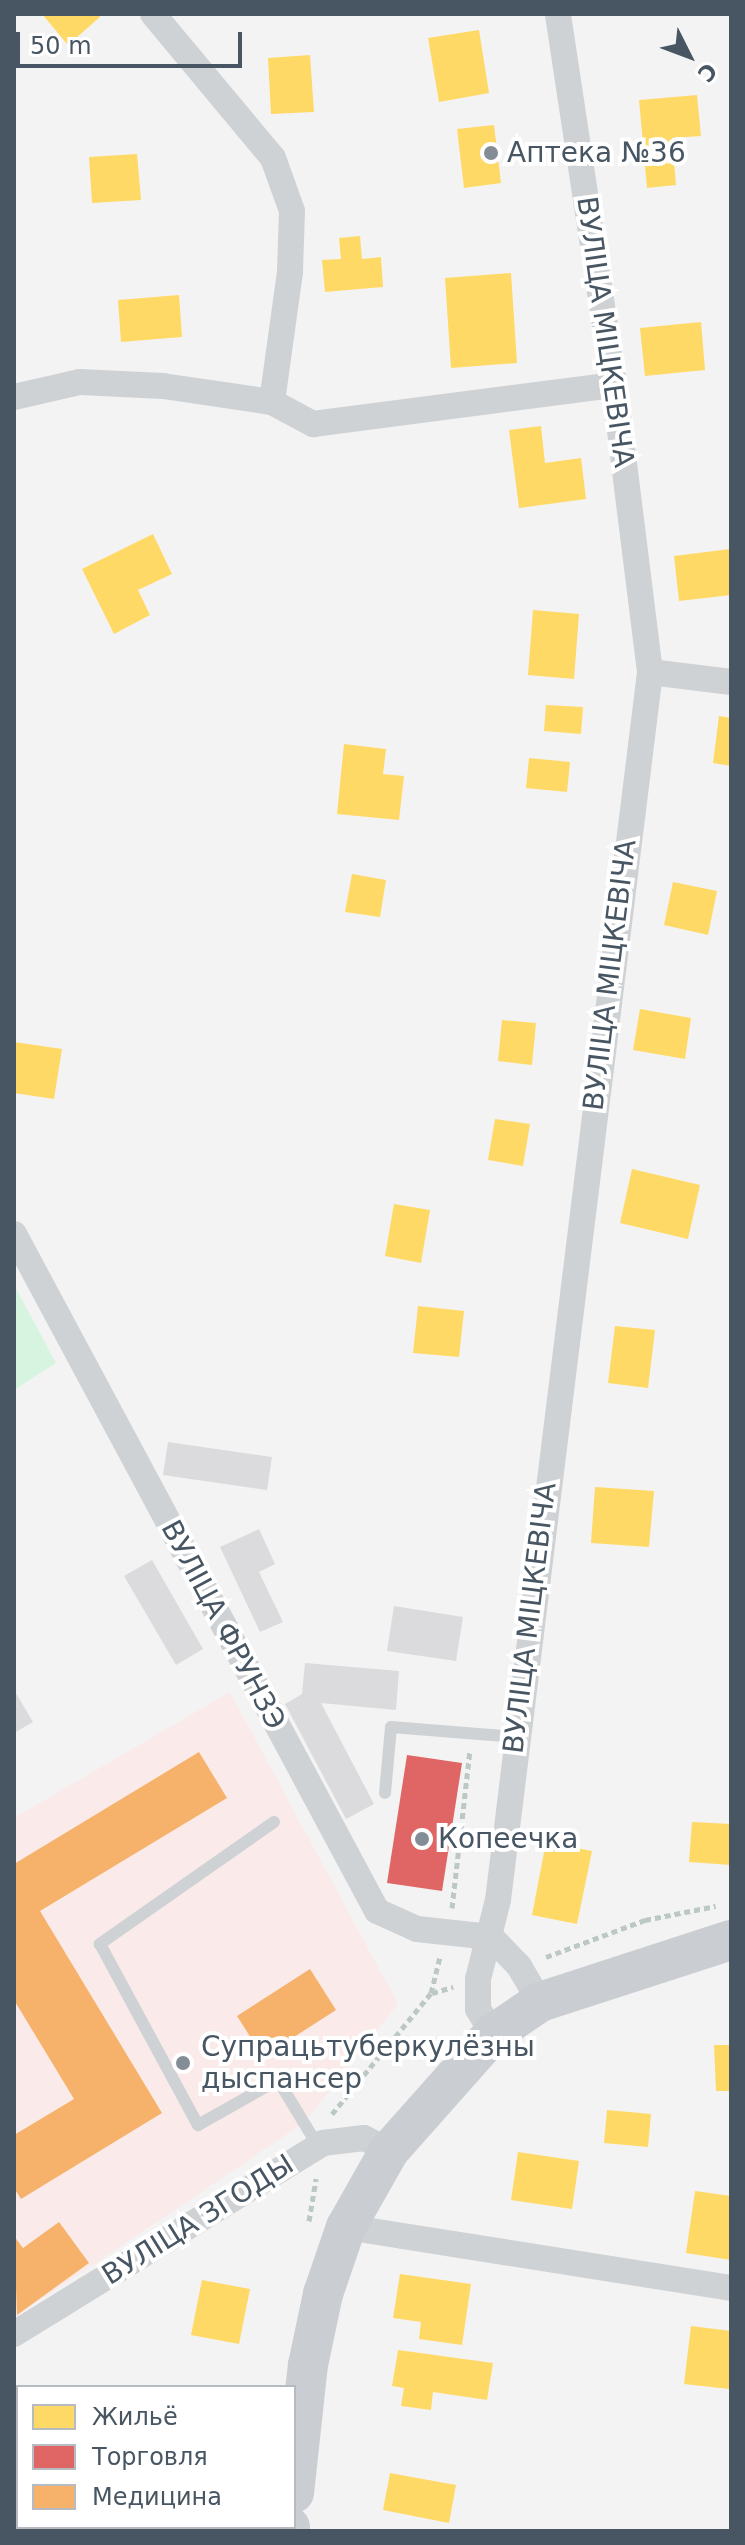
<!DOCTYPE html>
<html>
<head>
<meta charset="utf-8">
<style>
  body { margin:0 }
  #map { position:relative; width:745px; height:2545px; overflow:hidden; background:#f4f3f3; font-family:"DejaVu Sans",sans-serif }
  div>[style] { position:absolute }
  .medical>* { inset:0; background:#faebea }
  .green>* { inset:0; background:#d6f4e0 }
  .homes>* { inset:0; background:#ffd966 }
  .shops>* { inset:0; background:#e06666 }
  .health>* { inset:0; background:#f6b26b }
  .building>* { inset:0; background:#dbdbdd }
  .path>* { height:5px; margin-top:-2.5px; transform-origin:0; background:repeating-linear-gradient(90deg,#bbc8c4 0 6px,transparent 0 10px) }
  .service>* { height:12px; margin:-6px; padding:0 6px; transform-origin:6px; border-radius:6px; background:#cfd2d4 }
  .minor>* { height:26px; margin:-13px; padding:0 13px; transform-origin:13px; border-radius:13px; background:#cfd2d4 }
  .primary>* { height:40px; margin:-20px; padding:0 20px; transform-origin:20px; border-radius:20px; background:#caced2 }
  .dots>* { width:22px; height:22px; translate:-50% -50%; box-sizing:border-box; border:4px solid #fff; border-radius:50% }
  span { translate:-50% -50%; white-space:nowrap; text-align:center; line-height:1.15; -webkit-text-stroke:8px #fff; paint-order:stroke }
  .poi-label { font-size:28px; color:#475662 }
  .left { translate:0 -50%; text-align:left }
  .street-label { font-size:28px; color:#475662 }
  .frame { position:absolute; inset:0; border:16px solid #475662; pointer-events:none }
  .legend { position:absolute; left:16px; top:2385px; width:280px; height:144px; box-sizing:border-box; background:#fff; border:2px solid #b5bbc0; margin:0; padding:10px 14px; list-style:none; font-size:24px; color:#475662 }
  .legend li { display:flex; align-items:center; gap:16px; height:40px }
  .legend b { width:40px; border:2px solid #b5bbc0 }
  .north { position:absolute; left:649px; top:16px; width:80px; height:80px; -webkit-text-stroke:6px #fff; paint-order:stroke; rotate:132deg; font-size:22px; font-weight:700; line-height:32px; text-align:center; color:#475662 }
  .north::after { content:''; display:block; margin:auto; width:28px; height:36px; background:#475662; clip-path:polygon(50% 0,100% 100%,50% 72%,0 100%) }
  .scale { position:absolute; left:16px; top:32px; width:226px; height:36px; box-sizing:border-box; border:4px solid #475662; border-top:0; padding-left:10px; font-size:24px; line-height:28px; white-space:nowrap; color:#475662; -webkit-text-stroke:6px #fff; paint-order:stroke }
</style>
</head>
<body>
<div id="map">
  <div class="medical">
    <i style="clip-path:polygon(230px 1692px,398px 2004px,305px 2122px,14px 2318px,14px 1818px)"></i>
  </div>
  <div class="green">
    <i style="clip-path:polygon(14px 1285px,56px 1363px,14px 1390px)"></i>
  </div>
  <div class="homes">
    <i style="clip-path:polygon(42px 14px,97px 14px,100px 17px,68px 45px)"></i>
    <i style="clip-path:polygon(479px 30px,489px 93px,439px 102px,428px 38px)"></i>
    <i style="clip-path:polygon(310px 55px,314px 112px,271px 114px,268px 58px)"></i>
    <i style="clip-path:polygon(697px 95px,701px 136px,672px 138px,676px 185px,647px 188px,639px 100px)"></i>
    <i style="clip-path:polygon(494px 125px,501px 183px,464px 188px,457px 129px)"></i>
    <i style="clip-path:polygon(137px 154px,141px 200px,92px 203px,89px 157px)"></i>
    <i style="clip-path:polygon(360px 236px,362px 259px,381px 257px,383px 287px,325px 292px,322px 260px,341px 259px,339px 238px)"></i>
    <i style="clip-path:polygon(511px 273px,517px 363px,451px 368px,445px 278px)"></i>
    <i style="clip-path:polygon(179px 295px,182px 337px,121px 342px,118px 300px)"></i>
    <i style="clip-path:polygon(701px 322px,705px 370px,645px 376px,640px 328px)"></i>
    <i style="clip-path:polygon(541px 426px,545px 463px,581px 458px,586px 499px,519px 508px,509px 430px)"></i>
    <i style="clip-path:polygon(153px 534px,172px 574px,138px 590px,150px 615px,114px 634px,82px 569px)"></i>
    <i style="clip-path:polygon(730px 549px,731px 595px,679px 601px,674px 556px)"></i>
    <i style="clip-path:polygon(533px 610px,579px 614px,574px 679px,528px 675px)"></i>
    <i style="clip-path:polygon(546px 705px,583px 707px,581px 734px,544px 731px)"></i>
    <i style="clip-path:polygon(719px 716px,731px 718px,731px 766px,713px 763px)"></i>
    <i style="clip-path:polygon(344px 744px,386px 749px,383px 774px,404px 776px,399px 820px,337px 814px)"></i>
    <i style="clip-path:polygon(529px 758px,570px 762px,567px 792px,526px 788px)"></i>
    <i style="clip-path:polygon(352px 874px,386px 880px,380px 917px,345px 912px)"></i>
    <i style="clip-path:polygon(673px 882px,717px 891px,708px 935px,664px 925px)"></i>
    <i style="clip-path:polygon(640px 1009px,691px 1018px,685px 1059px,633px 1050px)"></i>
    <i style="clip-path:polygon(502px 1020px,536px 1023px,532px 1065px,498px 1061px)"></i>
    <i style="clip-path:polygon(14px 1042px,62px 1049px,54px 1099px,14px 1093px)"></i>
    <i style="clip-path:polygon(495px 1119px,530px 1124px,523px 1166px,488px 1160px)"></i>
    <i style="clip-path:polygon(632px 1169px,700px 1185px,688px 1239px,620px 1223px)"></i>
    <i style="clip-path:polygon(394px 1204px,430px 1210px,421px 1263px,385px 1256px)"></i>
    <i style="clip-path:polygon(418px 1306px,464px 1311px,459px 1357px,413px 1353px)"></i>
    <i style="clip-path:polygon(615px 1326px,655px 1330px,648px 1388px,608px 1383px)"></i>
    <i style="clip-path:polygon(595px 1487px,654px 1491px,649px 1547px,591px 1543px)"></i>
    <i style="clip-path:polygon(692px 1822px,731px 1824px,731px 1865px,689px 1862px)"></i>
    <i style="clip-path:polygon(546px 1842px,592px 1851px,577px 1924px,532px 1915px)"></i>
    <i style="clip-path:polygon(714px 2045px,731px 2045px,731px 2091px,716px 2091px)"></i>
    <i style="clip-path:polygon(607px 2110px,651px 2114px,648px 2147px,604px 2143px)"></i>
    <i style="clip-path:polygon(518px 2152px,579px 2161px,572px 2209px,511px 2200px)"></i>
    <i style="clip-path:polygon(695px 2191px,731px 2196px,731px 2260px,686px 2253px)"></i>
    <i style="clip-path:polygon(400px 2274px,471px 2284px,462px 2345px,419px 2339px,421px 2322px,393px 2318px)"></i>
    <i style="clip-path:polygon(202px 2280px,250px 2289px,239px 2344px,191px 2335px)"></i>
    <i style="clip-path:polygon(691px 2326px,731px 2331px,729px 2389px,684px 2384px)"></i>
    <i style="clip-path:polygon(398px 2350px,493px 2363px,487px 2400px,433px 2392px,431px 2410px,401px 2406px,404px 2388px,392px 2386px)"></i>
    <i style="clip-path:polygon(390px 2473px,456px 2485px,449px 2523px,383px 2510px)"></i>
    <i style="clip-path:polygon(169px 2527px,219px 2527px,168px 2531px)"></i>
  </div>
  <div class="shops">
    <i style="clip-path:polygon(407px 1755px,462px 1763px,442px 1891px,387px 1883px)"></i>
  </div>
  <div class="health">
    <i style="clip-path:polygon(199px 1752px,227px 1798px,40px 1911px,162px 2113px,21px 2199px,14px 2188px,14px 2135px,74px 2099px,14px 2000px,14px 1864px)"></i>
    <i style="clip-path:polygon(310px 1969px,336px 2010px,263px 2057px,237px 2016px)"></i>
    <i style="clip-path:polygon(59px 2222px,89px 2263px,17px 2315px,14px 2236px,23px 2248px)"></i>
  </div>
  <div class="building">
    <i style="clip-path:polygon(168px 1442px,272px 1457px,267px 1490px,163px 1475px)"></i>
    <i style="clip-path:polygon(259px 1529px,275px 1564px,259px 1572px,283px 1622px,260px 1632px,220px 1547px)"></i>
    <i style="clip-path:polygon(152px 1560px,203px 1649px,176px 1665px,124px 1576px)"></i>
    <i style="clip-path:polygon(394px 1606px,463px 1617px,456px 1661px,387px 1651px)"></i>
    <i style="clip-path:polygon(305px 1663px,399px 1671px,396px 1710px,321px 1703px,374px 1804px,346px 1819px,285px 1704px,302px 1694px)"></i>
    <i style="clip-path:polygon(14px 1690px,33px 1722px,14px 1733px)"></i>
  </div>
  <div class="path">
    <i style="left:452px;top:1908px;width:158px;rotate:-83.5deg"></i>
    <i style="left:546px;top:1957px;width:106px;rotate:-20.5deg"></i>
    <i style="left:645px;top:1920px;width:72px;rotate:-11.2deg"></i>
    <i style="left:432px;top:1993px;width:22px;rotate:-16deg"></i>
    <i style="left:332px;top:2114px;width:156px;rotate:-50.7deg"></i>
    <i style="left:431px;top:1993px;width:38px;rotate:-76deg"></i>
    <i style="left:309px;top:2221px;width:43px;rotate:-80.5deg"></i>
  </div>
  <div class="service">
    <i style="left:385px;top:1793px;width:66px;rotate:-84.8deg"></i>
    <i style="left:391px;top:1727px;width:124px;rotate:4.6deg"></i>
    <i style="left:274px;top:1822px;width:213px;rotate:145deg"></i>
    <i style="left:100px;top:1944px;width:206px;rotate:61.6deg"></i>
    <i style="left:198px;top:2125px;width:92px;rotate:-29.4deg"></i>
    <i style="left:278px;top:2080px;width:77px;rotate:58.8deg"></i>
  </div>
  <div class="minor">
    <i style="left:153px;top:14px;width:187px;rotate:50.2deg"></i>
    <i style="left:273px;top:158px;width:56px;rotate:70.3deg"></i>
    <i style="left:292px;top:211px;width:61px;rotate:91.9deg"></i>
    <i style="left:290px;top:272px;width:131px;rotate:97.9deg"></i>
    <i style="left:14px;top:397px;width:68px;rotate:-12.8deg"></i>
    <i style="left:80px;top:382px;width:83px;rotate:2.8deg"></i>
    <i style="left:163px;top:386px;width:110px;rotate:8.4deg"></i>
    <i style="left:272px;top:402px;width:47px;rotate:28.2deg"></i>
    <i style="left:313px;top:424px;width:304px;rotate:-7.4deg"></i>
    <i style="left:650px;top:672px;width:82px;rotate:7deg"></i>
    <i style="left:14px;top:1234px;width:768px;rotate:61.8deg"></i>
    <i style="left:377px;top:1911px;width:44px;rotate:24.2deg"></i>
    <i style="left:417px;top:1929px;width:74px;rotate:6.2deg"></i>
    <i style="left:491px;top:1937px;width:40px;rotate:46deg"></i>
    <i style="left:519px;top:1966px;width:42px;rotate:59.7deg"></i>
    <i style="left:493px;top:2034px;width:29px;rotate:-121deg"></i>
    <i style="left:478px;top:2009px;width:30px;rotate:-90deg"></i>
    <i style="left:478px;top:1979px;width:81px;rotate:-75.8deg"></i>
    <i style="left:498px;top:1900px;width:1237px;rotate:-82.94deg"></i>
    <i style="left:650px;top:672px;width:289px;rotate:-97.1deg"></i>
    <i style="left:614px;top:385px;width:375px;rotate:-98.6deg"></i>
    <i style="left:346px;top:2227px;width:390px;rotate:9deg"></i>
    <i style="left:14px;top:2334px;width:363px;rotate:-31.7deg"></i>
    <i style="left:323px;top:2143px;width:41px;rotate:-7deg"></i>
    <i style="left:364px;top:2138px;width:28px;rotate:27deg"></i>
  </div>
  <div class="primary">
    <i style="left:294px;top:2493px;width:129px;rotate:-83.8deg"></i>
    <i style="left:308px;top:2365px;width:73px;rotate:-78.1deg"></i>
    <i style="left:323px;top:2294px;width:71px;rotate:-71.1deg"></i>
    <i style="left:346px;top:2227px;width:87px;rotate:-60.5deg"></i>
    <i style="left:389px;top:2151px;width:157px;rotate:-48.4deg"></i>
    <i style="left:493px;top:2034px;width:57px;rotate:-34.2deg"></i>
    <i style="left:540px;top:2002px;width:201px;rotate:-18deg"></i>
    <i style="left:290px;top:2531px;width:4px;rotate:-90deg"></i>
  </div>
  <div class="dots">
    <i style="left:491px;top:153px;background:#848d95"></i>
    <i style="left:422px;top:1839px;background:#848d95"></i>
    <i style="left:183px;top:2063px;background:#848d95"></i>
  </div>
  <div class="poi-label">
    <span class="left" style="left:507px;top:153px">Аптека №36</span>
    <span class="left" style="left:438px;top:1839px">Копеечка</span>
    <span class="left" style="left:201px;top:2063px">Супрацьтуберкулёзны<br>дыспансер</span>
  </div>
  <div class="street-label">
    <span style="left:605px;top:332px;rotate:82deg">ВУЛІЦА МІЦКЕВІЧА</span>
    <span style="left:610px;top:975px;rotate:-83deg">ВУЛІЦА МІЦКЕВІЧА</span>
    <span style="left:530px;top:1618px;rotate:-83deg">ВУЛІЦА МІЦКЕВІЧА</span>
    <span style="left:223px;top:1625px;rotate:62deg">ВУЛІЦА ФРУНЗЭ</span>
    <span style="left:198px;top:2220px;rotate:-32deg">ВУЛІЦА ЗГОДЫ</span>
  </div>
  <div class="frame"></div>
  <ul class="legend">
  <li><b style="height:22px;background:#ffd966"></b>Жильё</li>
  <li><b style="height:22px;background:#e06666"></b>Торговля</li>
  <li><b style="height:22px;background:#f6b26b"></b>Медицина</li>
  </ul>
  <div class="north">С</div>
  <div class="scale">50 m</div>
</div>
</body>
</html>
